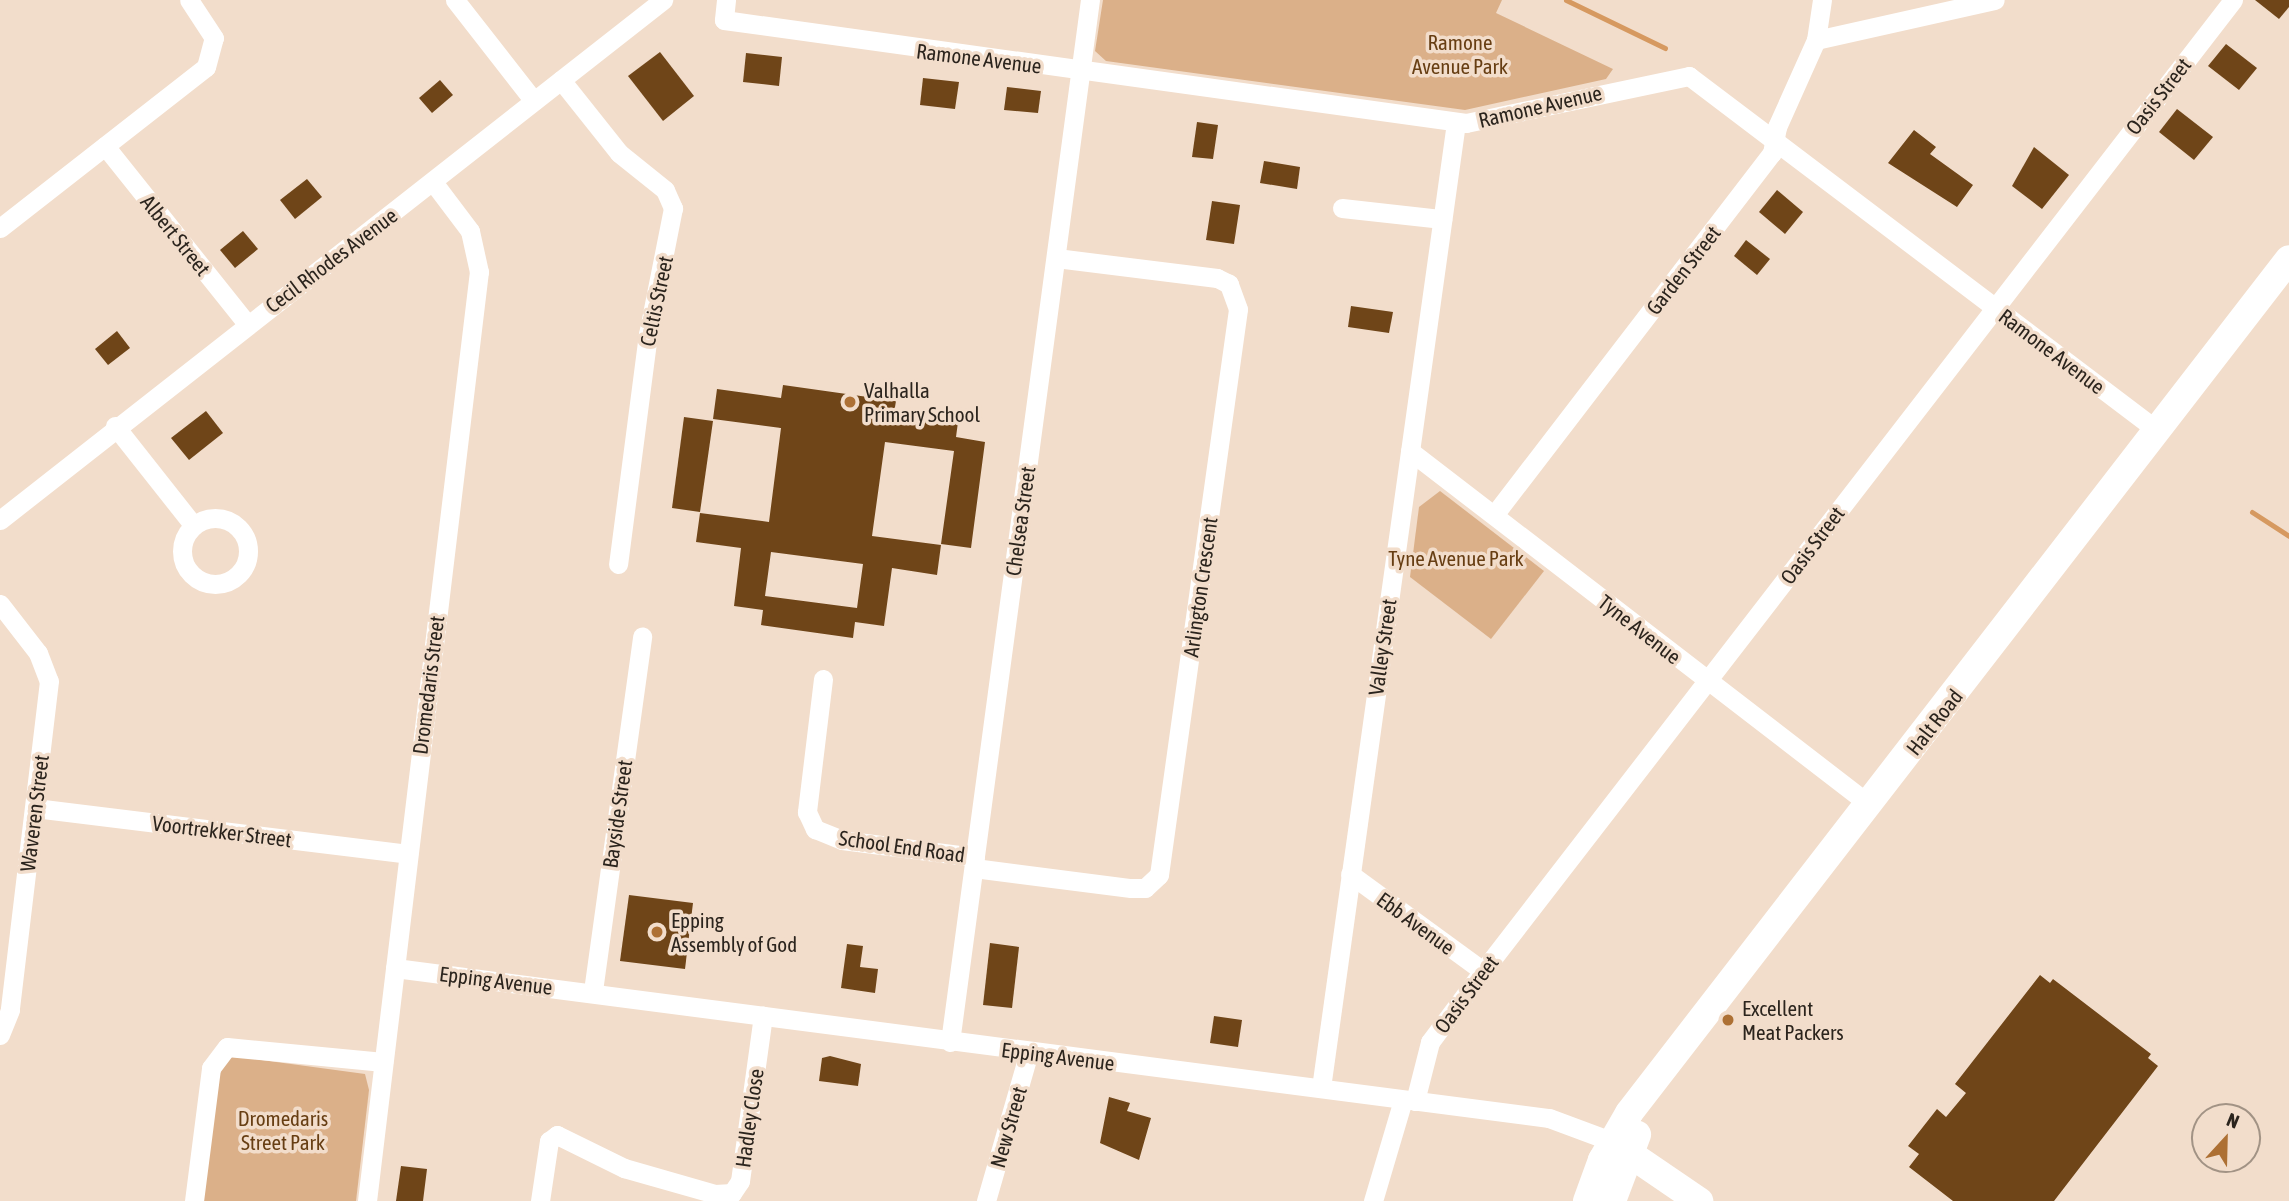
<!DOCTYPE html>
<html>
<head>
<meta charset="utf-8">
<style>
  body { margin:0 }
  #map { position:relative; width:2289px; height:1201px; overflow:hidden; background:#f2ddcb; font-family:"Asap Condensed",sans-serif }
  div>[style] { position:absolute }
  .green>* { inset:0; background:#dbb089 }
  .stream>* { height:5px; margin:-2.5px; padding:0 2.5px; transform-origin:2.5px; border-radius:2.5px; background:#d69960 }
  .building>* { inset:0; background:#6f4518 }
  .street>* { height:19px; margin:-9.5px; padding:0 9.5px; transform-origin:9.5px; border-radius:9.5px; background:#fff }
  .street>.ring { margin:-9.5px; padding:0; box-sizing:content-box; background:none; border:19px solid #fff; border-radius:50% }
  .secondary>* { height:28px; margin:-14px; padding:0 14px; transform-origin:14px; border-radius:14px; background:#fff }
  .dots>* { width:19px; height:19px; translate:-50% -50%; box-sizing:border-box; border:4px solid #f2ddcb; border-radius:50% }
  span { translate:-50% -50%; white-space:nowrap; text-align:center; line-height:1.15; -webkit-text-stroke:7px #f2ddcb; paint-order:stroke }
  .park-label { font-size:21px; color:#673e13 }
  .street-label { font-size:21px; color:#2b241d }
  .poi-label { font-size:21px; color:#2b241d }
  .left { translate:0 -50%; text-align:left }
  .north { position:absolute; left:2191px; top:1103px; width:70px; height:70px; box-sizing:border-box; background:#f2ddcb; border:2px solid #a29385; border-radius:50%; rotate:22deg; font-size:19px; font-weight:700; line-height:28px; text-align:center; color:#2b241d }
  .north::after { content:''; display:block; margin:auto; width:24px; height:32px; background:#ad7034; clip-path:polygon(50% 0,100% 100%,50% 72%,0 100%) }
</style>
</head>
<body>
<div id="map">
  <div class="green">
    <i style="clip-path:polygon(1103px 0,1502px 0,1496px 13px,1613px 69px,1606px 79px,1465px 110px,1106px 61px,1095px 51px)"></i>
    <i style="clip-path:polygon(1440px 491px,1544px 571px,1491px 639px,1410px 577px,1419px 507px)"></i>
    <i style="clip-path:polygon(232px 1056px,365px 1074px,369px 1090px,356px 1201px,202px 1201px,219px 1070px)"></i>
  </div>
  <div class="stream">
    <i style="left:1566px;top:0;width:110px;rotate:25.9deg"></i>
    <i style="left:2252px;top:512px;width:44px;rotate:33deg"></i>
  </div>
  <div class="building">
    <i style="clip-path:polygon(2255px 0,2289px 0,2289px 7px,2279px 19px)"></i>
    <i style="clip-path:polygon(2226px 44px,2257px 68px,2239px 90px,2208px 66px)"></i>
    <i style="clip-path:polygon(660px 52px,694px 96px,663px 121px,628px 76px)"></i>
    <i style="clip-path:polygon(746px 53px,782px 57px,779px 86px,743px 82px)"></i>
    <i style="clip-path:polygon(923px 78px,959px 82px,955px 109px,920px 105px)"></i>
    <i style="clip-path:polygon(440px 80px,453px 95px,432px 113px,419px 98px)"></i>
    <i style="clip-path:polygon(1007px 87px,1041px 91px,1038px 113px,1004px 110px)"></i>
    <i style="clip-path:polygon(2177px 109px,2213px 137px,2194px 160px,2159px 132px)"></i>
    <i style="clip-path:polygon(1197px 122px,1218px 125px,1213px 159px,1192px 157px)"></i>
    <i style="clip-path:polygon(1914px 130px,1936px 147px,1930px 154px,1973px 185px,1957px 207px,1888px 163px)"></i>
    <i style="clip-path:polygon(2034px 147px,2069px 175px,2042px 209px,2012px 186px)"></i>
    <i style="clip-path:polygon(1264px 161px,1300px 167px,1297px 189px,1260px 183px)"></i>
    <i style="clip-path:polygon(307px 179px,322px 197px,295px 219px,280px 200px)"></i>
    <i style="clip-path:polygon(1777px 190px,1803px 212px,1785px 234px,1759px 212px)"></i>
    <i style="clip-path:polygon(1212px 201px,1240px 205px,1234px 244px,1206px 240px)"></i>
    <i style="clip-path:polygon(243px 231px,258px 249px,235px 268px,220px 250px)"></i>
    <i style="clip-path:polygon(1746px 240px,1770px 259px,1757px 275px,1734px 256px)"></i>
    <i style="clip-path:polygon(1351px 306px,1393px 312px,1389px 333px,1348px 327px)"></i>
    <i style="clip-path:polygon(117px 331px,130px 348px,108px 365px,95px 349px)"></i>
    <i style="clip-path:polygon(evenodd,783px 385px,896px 401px,894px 413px,958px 422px,956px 437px,985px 442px,971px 548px,941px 544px,954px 451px,885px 442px,872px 536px,941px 545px,937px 575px,892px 568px,884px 626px,855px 622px,853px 638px,761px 625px,763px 610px,734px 606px,741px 548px,696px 542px,700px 513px,769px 522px,781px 428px,713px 419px,717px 389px,781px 398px,783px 385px,771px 552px,863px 564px,857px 608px,765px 596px,771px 552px)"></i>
    <i style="clip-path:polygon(206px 411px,223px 433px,189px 460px,171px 438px)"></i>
    <i style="clip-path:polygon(684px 417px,713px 421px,700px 512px,672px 508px)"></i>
    <i style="clip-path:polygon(629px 895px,693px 903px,685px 969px,620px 961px)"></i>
    <i style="clip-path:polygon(990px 943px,1019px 947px,1012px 1008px,983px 1005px)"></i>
    <i style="clip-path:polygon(847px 944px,863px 946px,860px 967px,878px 969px,875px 993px,841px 988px)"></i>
    <i style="clip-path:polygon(2040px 975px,2050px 983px,2053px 979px,2151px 1054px,2148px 1058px,2158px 1066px,2054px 1201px,1953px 1201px,1909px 1167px,1919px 1154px,1908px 1146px,1937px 1109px,1946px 1117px,1966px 1093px,1955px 1084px)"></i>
    <i style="clip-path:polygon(1214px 1016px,1242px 1020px,1238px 1047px,1210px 1043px)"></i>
    <i style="clip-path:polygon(830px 1056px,861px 1064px,858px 1086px,819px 1081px,822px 1058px)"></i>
    <i style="clip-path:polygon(1109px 1097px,1130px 1103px,1127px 1111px,1151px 1118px,1139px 1160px,1100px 1143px)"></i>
    <i style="clip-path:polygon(401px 1166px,427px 1169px,423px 1201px,396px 1201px)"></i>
  </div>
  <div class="street">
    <i style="left:455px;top:0;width:128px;rotate:52deg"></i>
    <i style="left:726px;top:0;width:20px;rotate:96deg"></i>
    <i style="left:724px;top:20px;width:749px;rotate:7.9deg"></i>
    <i style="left:1466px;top:123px;width:228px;rotate:-11.9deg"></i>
    <i style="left:1689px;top:76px;width:588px;rotate:37.12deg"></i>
    <i style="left:1816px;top:40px;width:183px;rotate:-12.6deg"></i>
    <i style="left:561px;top:80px;width:93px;rotate:51.5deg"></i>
    <i style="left:619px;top:153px;width:59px;rotate:38.8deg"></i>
    <i style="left:665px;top:190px;width:20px;rotate:66deg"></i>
    <i style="left:673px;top:208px;width:128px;rotate:101.2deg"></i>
    <i style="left:648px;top:334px;width:232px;rotate:97.4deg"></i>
    <i style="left:105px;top:146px;width:228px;rotate:51.4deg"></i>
    <i style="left:1342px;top:208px;width:101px;rotate:6.3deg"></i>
    <i style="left:0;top:228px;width:261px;rotate:-38deg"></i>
    <i style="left:206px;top:67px;width:30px;rotate:-75deg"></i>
    <i style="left:214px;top:38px;width:45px;rotate:-123.3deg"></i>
    <i style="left:115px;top:426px;width:127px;rotate:51.7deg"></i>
    <i style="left:1410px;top:451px;width:580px;rotate:37.58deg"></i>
    <i style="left:1494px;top:515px;width:456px;rotate:-52.5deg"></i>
    <i style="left:1772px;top:153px;width:26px;rotate:-79deg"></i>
    <i style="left:1777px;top:127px;width:95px;rotate:-65.9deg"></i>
    <i style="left:1816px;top:40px;width:40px;rotate:-81.5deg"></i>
    <i class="ring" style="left:182px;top:518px;width:47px;height:47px"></i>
    <i style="left:0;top:520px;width:843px;rotate:-38.11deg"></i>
    <i style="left:0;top:604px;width:62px;rotate:52.2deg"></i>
    <i style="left:38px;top:653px;width:30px;rotate:69deg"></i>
    <i style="left:49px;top:681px;width:331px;rotate:96.8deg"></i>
    <i style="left:10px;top:1010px;width:27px;rotate:112deg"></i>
    <i style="left:823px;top:679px;width:134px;rotate:96.9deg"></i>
    <i style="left:807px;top:812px;width:19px;rotate:65deg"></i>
    <i style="left:815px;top:829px;width:29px;rotate:22deg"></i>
    <i style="left:842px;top:840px;width:134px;rotate:7.3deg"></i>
    <i style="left:35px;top:808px;width:376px;rotate:7deg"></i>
    <i style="left:974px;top:868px;width:158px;rotate:7.3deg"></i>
    <i style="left:1131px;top:888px;width:14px"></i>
    <i style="left:1145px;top:888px;width:19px;rotate:-43deg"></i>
    <i style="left:1159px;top:875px;width:571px;rotate:-82.05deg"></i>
    <i style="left:1238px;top:309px;width:27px;rotate:-110deg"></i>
    <i style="left:1229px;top:284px;width:13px;rotate:-153deg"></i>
    <i style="left:1217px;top:278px;width:162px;rotate:-172.9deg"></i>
    <i style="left:1350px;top:874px;width:165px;rotate:36.1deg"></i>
    <i style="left:395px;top:968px;width:1164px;rotate:7.41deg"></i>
    <i style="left:1549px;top:1118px;width:66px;rotate:20.4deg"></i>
    <i style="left:593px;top:991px;width:358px;rotate:-82.1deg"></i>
    <i style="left:950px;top:1042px;width:1051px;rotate:-82.35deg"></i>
    <i style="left:1321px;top:1088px;width:975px;rotate:-82.04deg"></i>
    <i style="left:1415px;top:1101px;width:61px;rotate:-75.7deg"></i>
    <i style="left:1430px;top:1042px;width:89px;rotate:-53.3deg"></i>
    <i style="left:1483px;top:971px;width:1227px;rotate:-52.32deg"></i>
    <i style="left:194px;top:1201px;width:134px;rotate:-82.7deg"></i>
    <i style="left:211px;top:1068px;width:26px;rotate:-53deg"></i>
    <i style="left:227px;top:1047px;width:157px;rotate:5.5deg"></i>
    <i style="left:367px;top:1201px;width:936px;rotate:-83.13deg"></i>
    <i style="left:479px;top:272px;width:42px;rotate:-102.4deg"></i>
    <i style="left:470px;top:231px;width:61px;rotate:-127.1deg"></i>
    <i style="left:540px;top:1201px;width:61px;rotate:-81.5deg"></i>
    <i style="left:549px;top:1141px;width:10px;rotate:-37deg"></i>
    <i style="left:557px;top:1135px;width:75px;rotate:26.2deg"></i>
    <i style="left:624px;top:1168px;width:95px;rotate:15.9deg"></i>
    <i style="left:715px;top:1194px;width:17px;rotate:-3deg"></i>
    <i style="left:732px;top:1193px;width:14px;rotate:-56deg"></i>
    <i style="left:740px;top:1181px;width:167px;rotate:-82.1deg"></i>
    <i style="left:986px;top:1201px;width:155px;rotate:-73.9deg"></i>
    <i style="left:1373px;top:1201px;width:105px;rotate:-73.5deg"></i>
  </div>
  <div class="secondary">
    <i style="left:1611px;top:1141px;width:107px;rotate:34.3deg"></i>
    <i style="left:1587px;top:1201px;width:44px;rotate:-69.9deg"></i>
    <i style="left:1602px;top:1160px;width:54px;rotate:-60.1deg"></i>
    <i style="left:1629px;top:1113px;width:1079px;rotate:-52.3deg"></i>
    <i style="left:1612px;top:1201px;width:71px;rotate:-69.3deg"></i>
  </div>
  <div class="dots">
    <i style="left:850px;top:402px;background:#ad7034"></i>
    <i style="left:657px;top:932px;background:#ad7034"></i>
    <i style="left:1728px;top:1020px;background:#ad7034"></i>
  </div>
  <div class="park-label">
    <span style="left:1460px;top:54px">Ramone<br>Avenue Park</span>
    <span style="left:1456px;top:558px">Tyne Avenue Park</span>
    <span style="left:283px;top:1130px">Dromedaris<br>Street Park</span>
  </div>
  <div class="street-label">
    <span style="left:979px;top:58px;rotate:7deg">Ramone Avenue</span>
    <span style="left:2158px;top:96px;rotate:-52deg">Oasis Street</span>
    <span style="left:1540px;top:106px;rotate:-13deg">Ramone Avenue</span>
    <span style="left:176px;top:235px;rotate:51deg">Albert Street</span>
    <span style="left:331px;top:260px;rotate:-37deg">Cecil Rhodes Avenue</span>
    <span style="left:1683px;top:270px;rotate:-52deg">Garden Street</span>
    <span style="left:656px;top:301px;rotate:-78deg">Celtis Street</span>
    <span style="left:2052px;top:351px;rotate:37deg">Ramone Avenue</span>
    <span style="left:1020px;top:521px;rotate:-82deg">Chelsea Street</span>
    <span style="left:1812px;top:545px;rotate:-53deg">Oasis Street</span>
    <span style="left:1200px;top:587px;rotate:-82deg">Arlington Crescent</span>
    <span style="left:1640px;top:629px;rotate:38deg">Tyne Avenue</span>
    <span style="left:1382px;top:647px;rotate:-82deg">Valley Street</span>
    <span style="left:428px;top:685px;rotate:-83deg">Dromedaris Street</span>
    <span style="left:1934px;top:722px;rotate:-52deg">Halt Road</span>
    <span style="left:34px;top:813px;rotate:-83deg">Waveren Street</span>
    <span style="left:617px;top:814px;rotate:-82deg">Bayside Street</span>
    <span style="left:222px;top:831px;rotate:7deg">Voortrekker Street</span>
    <span style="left:902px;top:846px;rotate:8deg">School End Road</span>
    <span style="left:1416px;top:923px;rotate:36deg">Ebb Avenue</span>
    <span style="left:496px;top:980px;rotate:7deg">Epping Avenue</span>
    <span style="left:1466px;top:994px;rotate:-53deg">Oasis Street</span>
    <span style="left:1058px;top:1056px;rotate:7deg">Epping Avenue</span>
    <span style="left:749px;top:1118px;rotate:-82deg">Hadley Close</span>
    <span style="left:1008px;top:1127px;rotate:-74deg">New Street</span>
  </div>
  <div class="poi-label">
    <span class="left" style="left:864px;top:402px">Valhalla<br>Primary School</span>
    <span class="left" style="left:671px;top:932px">Epping<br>Assembly of God</span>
    <span class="left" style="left:1742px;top:1020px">Excellent<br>Meat Packers</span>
  </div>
  <div class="north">N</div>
</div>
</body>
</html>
